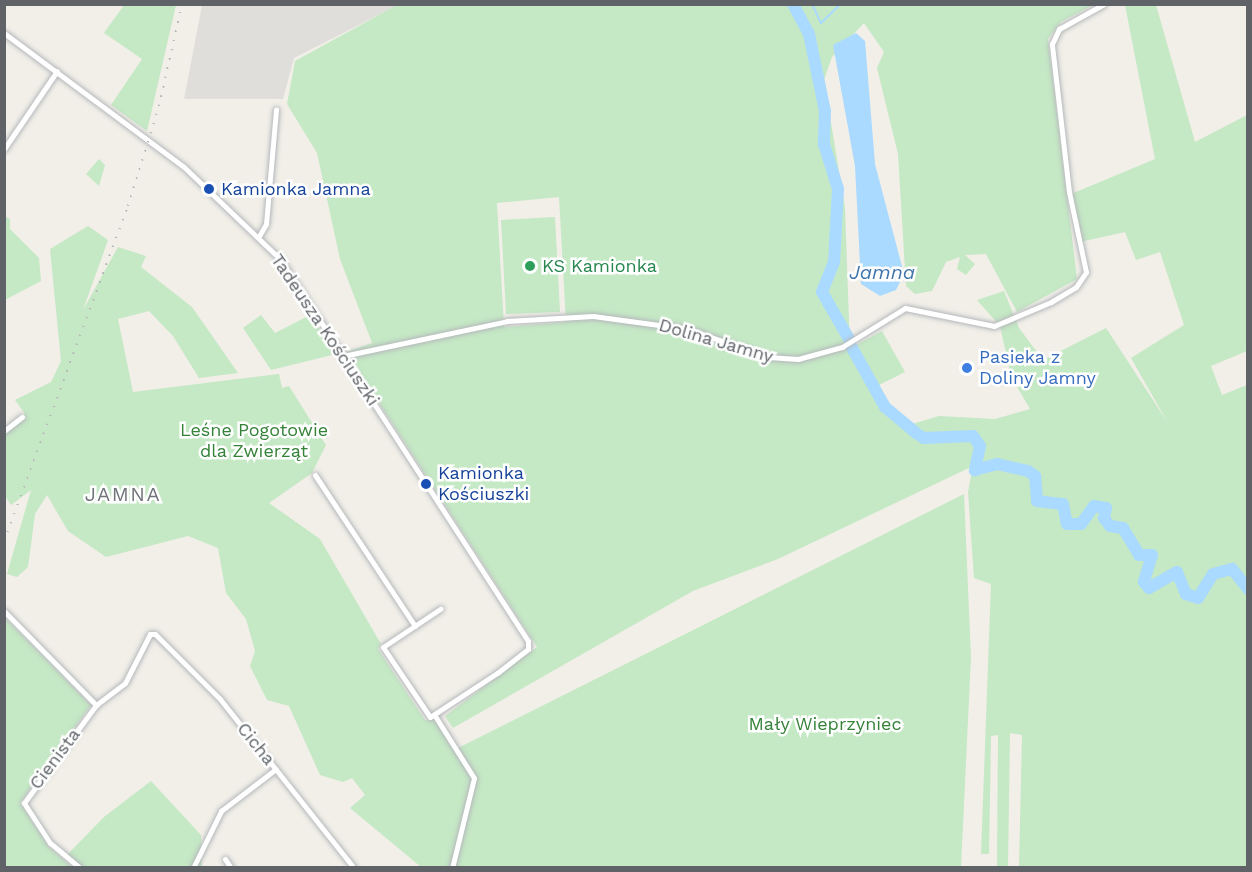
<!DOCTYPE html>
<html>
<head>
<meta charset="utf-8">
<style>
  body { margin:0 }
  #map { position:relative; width:1252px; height:872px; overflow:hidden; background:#f1efe8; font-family:"Work Sans",sans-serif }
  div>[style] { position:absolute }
  .industrial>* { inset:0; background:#e0deda }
  .green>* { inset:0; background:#c5e8c5 }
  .water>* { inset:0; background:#aadaff }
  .stream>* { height:2px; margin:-1px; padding:0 1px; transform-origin:1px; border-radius:1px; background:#aadaff }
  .river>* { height:12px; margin:-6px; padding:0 6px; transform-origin:6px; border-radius:6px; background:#aadaff }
  .roads { filter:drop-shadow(0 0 2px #b5b8bc) drop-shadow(0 0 2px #b5b8bc) }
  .minor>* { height:5px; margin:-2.5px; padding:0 2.5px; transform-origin:2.5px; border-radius:2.5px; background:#fff }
  .rail>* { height:2px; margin-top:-1px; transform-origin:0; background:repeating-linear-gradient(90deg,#b6b7b8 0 1.5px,transparent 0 9.5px) }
  .dots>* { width:16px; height:16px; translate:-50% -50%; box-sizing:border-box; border:3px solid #fff; border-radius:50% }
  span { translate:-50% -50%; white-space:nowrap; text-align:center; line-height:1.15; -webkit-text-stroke:5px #fff; paint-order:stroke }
  .transit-label { font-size:18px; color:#164399 }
  .left { translate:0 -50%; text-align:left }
  .leisure-label { font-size:18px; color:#27864d }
  .street-label { font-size:18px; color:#5f6368 }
  .shop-label { font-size:18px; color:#366cbe }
  .park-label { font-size:18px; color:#348238 }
  .water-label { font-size:20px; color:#4174aa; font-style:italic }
  .neighbourhood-label { font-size:20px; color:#70757a; letter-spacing:1.5px }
  .frame { position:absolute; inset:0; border:6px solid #5f6368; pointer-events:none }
</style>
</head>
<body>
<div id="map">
  <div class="industrial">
    <i style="clip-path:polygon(202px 5px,398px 5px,294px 58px,283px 99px,184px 99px)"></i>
  </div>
  <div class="green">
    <i style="clip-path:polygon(124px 5px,176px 5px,147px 131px,111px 105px,142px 59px,104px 33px)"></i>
    <i style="clip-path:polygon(evenodd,397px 5px,1093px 5px,1061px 22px,1048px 39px,1077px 279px,1017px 312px,986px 254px,965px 255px,975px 264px,966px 275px,957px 269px,960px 257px,946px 262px,932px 291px,915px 294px,906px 286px,898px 154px,877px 68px,884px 52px,864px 23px,832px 57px,824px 80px,845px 208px,850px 350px,873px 389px,909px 425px,939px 416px,995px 419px,1030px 409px,1011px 376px,1000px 326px,977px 300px,1004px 291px,1019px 328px,1043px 360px,1106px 328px,1168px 423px,1131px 358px,1184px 325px,1160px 252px,1136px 260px,1125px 232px,1080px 242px,1071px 194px,1155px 159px,1125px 5px,1156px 5px,1195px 142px,1247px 115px,1247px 351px,1211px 366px,1222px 395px,1247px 385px,1247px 867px,1019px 867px,1022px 735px,1010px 733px,1008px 867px,997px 867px,998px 735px,991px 736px,989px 854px,981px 854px,991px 584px,974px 578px,968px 492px,973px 466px,778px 559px,693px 591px,453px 728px,445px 716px,537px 647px,346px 352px,372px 343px,340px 259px,317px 153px,287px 104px,295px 61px,397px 5px,559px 197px,566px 322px,504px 327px,497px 203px,559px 197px)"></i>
    <i style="clip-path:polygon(99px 159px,105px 165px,99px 186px,86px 174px)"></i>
    <i style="clip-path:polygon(5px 216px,10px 219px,10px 229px,39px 258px,41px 281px,5px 300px)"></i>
    <i style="clip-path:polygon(555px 217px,560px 312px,506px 314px,501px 220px)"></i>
    <i style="clip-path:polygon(88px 226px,108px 240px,83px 310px,118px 247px,146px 256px,141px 267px,192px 307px,238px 373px,199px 378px,173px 336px,149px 311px,118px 319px,133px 392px,279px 374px,282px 388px,289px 386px,326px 445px,312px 473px,269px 503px,320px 539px,381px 644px,378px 649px,425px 720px,434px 719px,456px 749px,964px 494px,971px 657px,961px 867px,421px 867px,350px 808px,365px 795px,352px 778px,343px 782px,320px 775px,289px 706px,267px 700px,250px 666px,255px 651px,246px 619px,226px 593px,218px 548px,188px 536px,106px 557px,68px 531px,47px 495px,35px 514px,28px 567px,17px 577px,7px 574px,31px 490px,11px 505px,5px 496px,5px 432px,25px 414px,15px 400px,51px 382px,61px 361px,50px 249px)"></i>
    <i style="clip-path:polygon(261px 315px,275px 333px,310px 315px,336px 354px,271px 370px,243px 328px)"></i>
    <i style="clip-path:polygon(882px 331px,905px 372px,877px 386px,856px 345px)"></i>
    <i style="clip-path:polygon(4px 617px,91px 705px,20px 803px,49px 847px,72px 867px,5px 867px)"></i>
    <i style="clip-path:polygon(151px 781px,201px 835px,202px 867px,78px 867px,67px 855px,104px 817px)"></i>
  </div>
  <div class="water">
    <i style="clip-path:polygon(856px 33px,865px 41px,875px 164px,904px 274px,896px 290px,880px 296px,861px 284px,855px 166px,833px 45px)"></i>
  </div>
  <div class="stream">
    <i style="left:812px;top:4px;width:21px;rotate:65deg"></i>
    <i style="left:821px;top:23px;width:28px;rotate:-44deg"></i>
  </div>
  <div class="river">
    <i style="left:793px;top:4px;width:34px;rotate:62deg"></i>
    <i style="left:809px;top:34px;width:79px;rotate:78.3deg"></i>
    <i style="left:825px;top:111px;width:33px;rotate:92deg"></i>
    <i style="left:824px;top:144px;width:47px;rotate:72.7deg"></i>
    <i style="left:838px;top:189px;width:73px;rotate:93.1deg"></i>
    <i style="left:834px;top:262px;width:32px;rotate:112deg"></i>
    <i style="left:822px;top:292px;width:54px;rotate:60.1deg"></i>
    <i style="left:851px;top:346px;width:70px;rotate:60.9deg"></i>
    <i style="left:885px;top:407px;width:40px;rotate:40deg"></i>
    <i style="left:916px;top:433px;width:9px;rotate:32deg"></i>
    <i style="left:924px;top:438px;width:49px;rotate:-2.3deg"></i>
    <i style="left:973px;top:436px;width:12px;rotate:55deg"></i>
    <i style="left:980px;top:446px;width:25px;rotate:102deg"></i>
    <i style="left:975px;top:470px;width:23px;rotate:-15deg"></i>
    <i style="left:997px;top:464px;width:32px;rotate:13deg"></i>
    <i style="left:1028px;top:471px;width:9px;rotate:36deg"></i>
    <i style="left:1035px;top:476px;width:25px;rotate:85deg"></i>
    <i style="left:1037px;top:501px;width:26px;rotate:7deg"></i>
    <i style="left:1063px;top:504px;width:20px;rotate:79deg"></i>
    <i style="left:1067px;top:524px;width:14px"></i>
    <i style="left:1081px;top:524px;width:22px;rotate:-54deg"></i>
    <i style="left:1094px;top:506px;width:12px;rotate:9deg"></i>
    <i style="left:1106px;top:508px;width:10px;rotate:101deg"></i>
    <i style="left:1104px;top:518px;width:10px;rotate:53deg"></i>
    <i style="left:1110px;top:526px;width:13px;rotate:9deg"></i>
    <i style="left:1123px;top:528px;width:31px;rotate:59deg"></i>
    <i style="left:1139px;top:555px;width:13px"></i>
    <i style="left:1152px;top:555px;width:28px;rotate:107deg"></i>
    <i style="left:1144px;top:582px;width:8px;rotate:50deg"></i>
    <i style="left:1149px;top:588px;width:32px;rotate:-30deg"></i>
    <i style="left:1177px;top:572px;width:24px;rotate:68deg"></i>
    <i style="left:1186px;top:594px;width:13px;rotate:18deg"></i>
    <i style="left:1198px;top:598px;width:28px;rotate:-58deg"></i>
    <i style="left:1213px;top:574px;width:20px;rotate:-15deg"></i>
    <i style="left:1232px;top:569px;width:26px;rotate:51deg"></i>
  </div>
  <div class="roads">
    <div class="minor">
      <i style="left:4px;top:33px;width:224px;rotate:36.7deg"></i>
      <i style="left:184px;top:167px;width:133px;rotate:43.8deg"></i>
      <i style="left:280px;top:259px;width:455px;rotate:57deg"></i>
      <i style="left:528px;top:641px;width:8px;rotate:90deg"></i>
      <i style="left:528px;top:649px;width:39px;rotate:142deg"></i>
      <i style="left:497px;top:673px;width:80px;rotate:146.7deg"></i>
      <i style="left:430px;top:717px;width:84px;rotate:-123.9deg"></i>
      <i style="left:383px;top:647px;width:69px;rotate:-33.7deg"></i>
      <i style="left:4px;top:149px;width:94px;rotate:-55.8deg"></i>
      <i style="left:259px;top:236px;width:14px;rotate:-60deg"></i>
      <i style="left:266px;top:224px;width:115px;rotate:-85deg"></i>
      <i style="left:343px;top:356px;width:168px;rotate:-12deg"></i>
      <i style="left:507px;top:321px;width:86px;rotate:-3.3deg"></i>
      <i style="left:593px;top:316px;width:96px;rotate:7.8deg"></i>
      <i style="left:688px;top:329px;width:85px;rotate:19.3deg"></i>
      <i style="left:768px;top:357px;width:30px;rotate:4deg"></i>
      <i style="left:798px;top:359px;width:46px;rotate:-15.3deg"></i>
      <i style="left:842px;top:347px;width:74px;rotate:-31.8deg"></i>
      <i style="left:905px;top:308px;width:91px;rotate:11.4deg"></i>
      <i style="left:994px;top:326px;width:62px;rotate:-22.8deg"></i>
      <i style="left:1051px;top:302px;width:29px;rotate:-31deg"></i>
      <i style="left:1076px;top:287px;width:18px;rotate:-56deg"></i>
      <i style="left:1086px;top:272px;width:82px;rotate:-102deg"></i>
      <i style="left:1069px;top:192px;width:149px;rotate:-96.6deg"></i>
      <i style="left:1052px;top:44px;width:17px;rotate:-65deg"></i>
      <i style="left:1059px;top:29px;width:51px;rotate:-29.1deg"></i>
      <i style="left:4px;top:431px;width:23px;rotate:-38deg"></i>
      <i style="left:315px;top:475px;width:181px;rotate:56.5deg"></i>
      <i style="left:4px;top:611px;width:132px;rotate:45.6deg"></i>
      <i style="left:435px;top:716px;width:73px;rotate:57.8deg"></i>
      <i style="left:474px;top:778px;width:93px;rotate:103.7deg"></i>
      <i style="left:225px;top:859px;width:11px;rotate:56deg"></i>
      <i style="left:80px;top:868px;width:39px;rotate:-140deg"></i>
      <i style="left:50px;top:843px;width:48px;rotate:-123deg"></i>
      <i style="left:24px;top:803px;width:122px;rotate:-53.7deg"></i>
      <i style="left:96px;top:705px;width:36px;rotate:-37deg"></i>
      <i style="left:125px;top:683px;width:55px;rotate:-63deg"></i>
      <i style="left:150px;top:634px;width:5px"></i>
      <i style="left:155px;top:634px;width:92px;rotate:45deg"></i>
      <i style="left:220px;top:699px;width:216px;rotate:51.6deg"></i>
      <i style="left:193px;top:868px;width:64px;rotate:-63.8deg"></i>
      <i style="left:221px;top:811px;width:69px;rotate:-37.4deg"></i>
    </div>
  </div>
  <div class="rail">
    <i style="left:4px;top:541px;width:357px;rotate:-69.7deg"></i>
    <i style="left:128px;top:206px;width:105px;rotate:-72.8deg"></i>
    <i style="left:159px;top:106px;width:105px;rotate:-77.3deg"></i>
  </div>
  <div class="dots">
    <i style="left:209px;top:189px;background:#1a4fb4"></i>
    <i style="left:530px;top:266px;background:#2e9e5b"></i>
    <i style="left:967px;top:368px;background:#3f7fe0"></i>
    <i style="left:426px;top:484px;background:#1a4fb4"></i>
  </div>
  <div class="transit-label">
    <span class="left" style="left:221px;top:189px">Kamionka Jamna</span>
    <span class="left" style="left:438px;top:484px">Kamionka<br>Kościuszki</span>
  </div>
  <div class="leisure-label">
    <span class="left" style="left:542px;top:266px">KS Kamionka</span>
  </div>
  <div class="street-label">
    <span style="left:325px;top:330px;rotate:56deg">Tadeusza Kościuszki</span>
    <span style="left:716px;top:341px;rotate:16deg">Dolina Jamny</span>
    <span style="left:256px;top:744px;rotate:51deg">Cicha</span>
    <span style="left:55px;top:759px;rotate:-53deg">Cienista</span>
  </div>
  <div class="shop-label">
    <span class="left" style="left:979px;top:368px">Pasieka z<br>Doliny Jamny</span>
  </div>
  <div class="park-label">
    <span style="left:254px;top:441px">Leśne Pogotowie<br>dla Zwierząt</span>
    <span style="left:825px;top:724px">Mały Wieprzyniec</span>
  </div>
  <div class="water-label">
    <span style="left:882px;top:272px">Jamna</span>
  </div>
  <div class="neighbourhood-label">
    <span style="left:123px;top:494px">JAMNA</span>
  </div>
  <div class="frame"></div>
</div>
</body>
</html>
